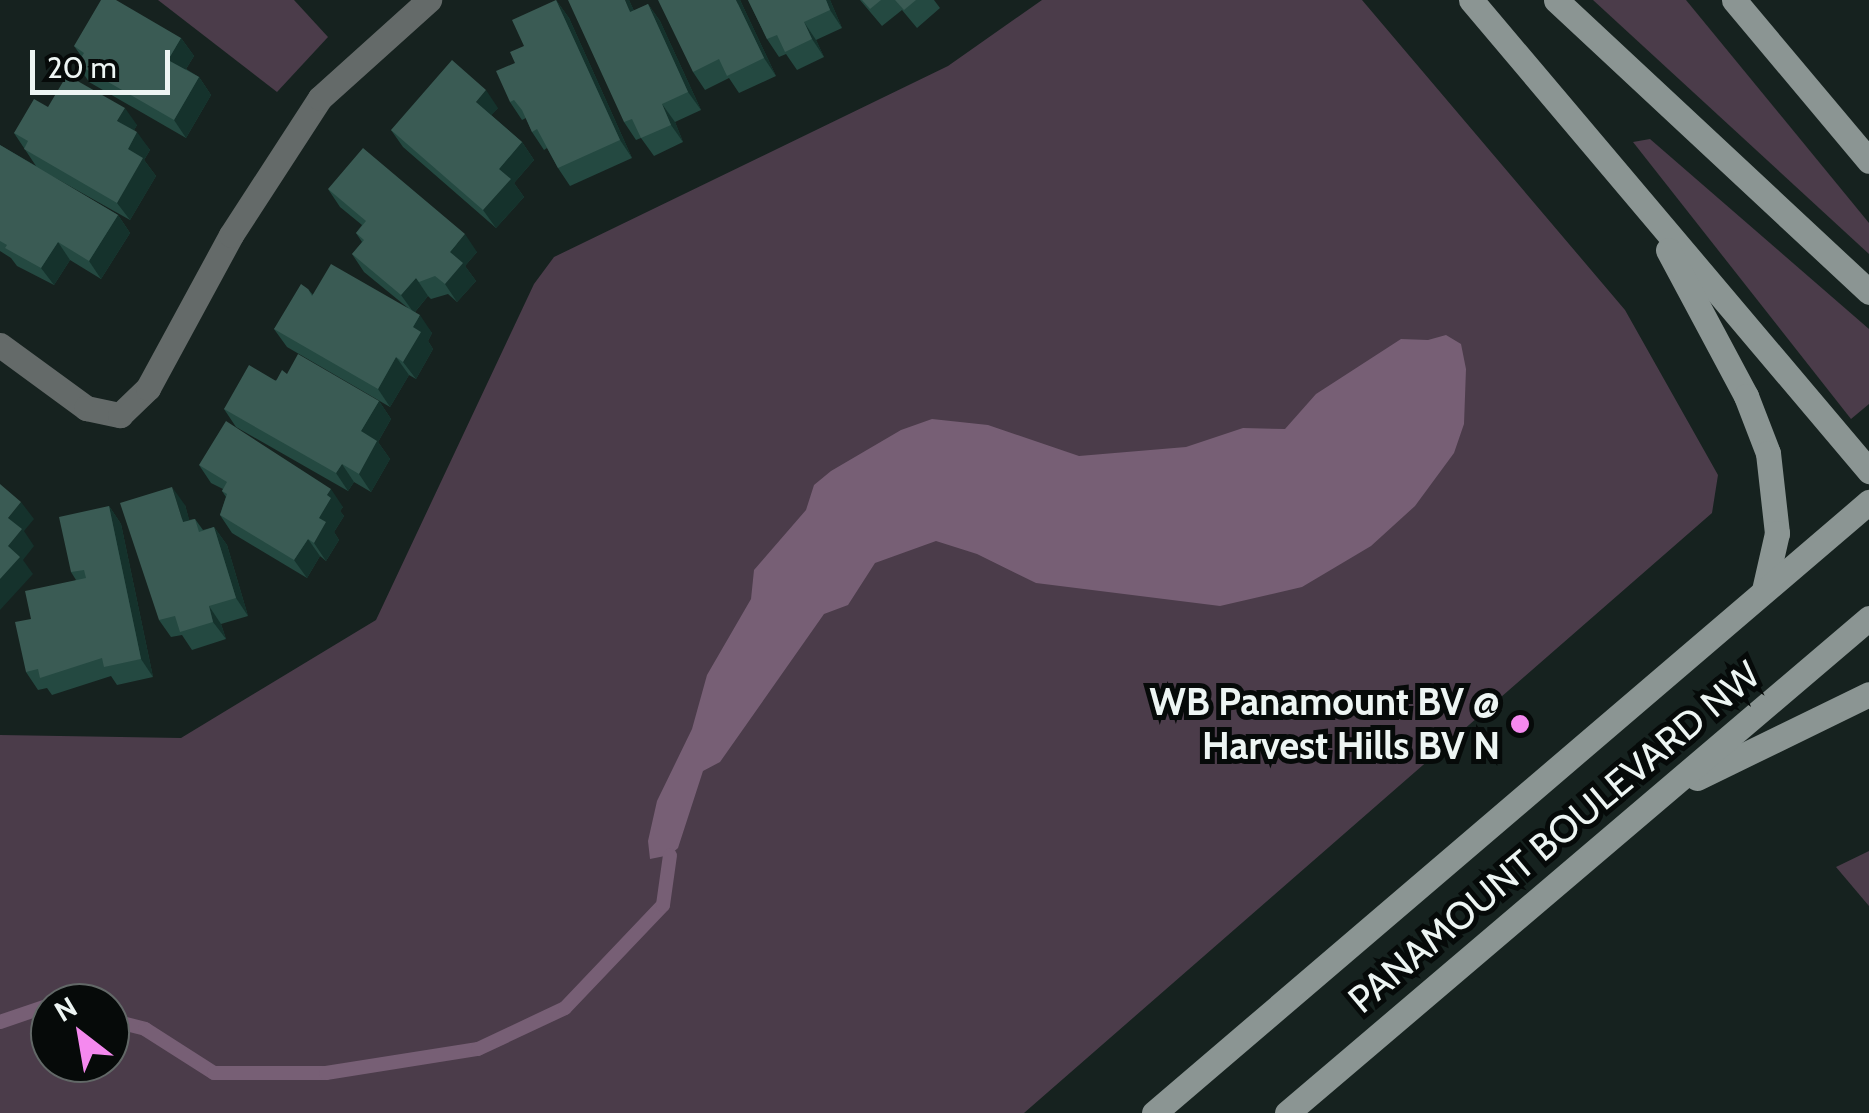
<!DOCTYPE html>
<html>
<head>
<meta charset="utf-8">
<style>
  body { margin:0 }
  #map { position:relative; width:1869px; height:1113px; overflow:hidden; background:#16221f; font-family:Cabin,sans-serif }
  div>[style] { position:absolute }
  .green>* { inset:0; background:#4b3c4a }
  .water>* { inset:0; background:#775f75 }
  .stream>* { height:14px; margin:-7px; padding:0 7px; transform-origin:7px; border-radius:7px; background:#775f75 }
  .street>* { height:25px; margin:-12.5px; padding:0 12.5px; transform-origin:12.5px; border-radius:12.5px; background:#646a69 }
  .secondary>* { height:25px; margin:-12.5px; padding:0 12.5px; transform-origin:12.5px; border-radius:12.5px; background:#8b9593 }
  .wall>* { inset:0; background:#244941 }
  .shaded-wall>* { inset:0; background:#15322c }
  .building>* { inset:0; background:#3a5b54 }
  .dots>* { width:28px; height:28px; translate:-50% -50%; box-sizing:border-box; border:5px solid #060a09; border-radius:50% }
  span { translate:-50% -50%; white-space:nowrap; text-align:center; line-height:1.15; -webkit-text-stroke:10px #060a09; paint-order:stroke }
  .poi-label { font-size:38px; color:#edf5f3; font-weight:700 }
  .right { translate:-100% -50%; text-align:right }
  .street-label { font-size:38px; color:#edf5f3 }
  .north { position:absolute; left:30px; top:983px; width:100px; height:100px; box-sizing:border-box; background:#060a09; border:2px solid #626867; border-radius:50%; rotate:329deg; font-size:28px; font-weight:700; line-height:40px; text-align:center; color:#edf5f3 }
  .north::after { content:''; display:block; margin:auto; width:35px; height:45px; background:#f589ef; clip-path:polygon(50% 0,100% 100%,50% 72%,0 100%) }
  .scale { position:absolute; left:30px; top:50px; width:140px; height:45px; box-sizing:border-box; border:5px solid #edf5f3; border-top:0; padding-left:12px; font-size:30px; line-height:35px; white-space:nowrap; color:#edf5f3; -webkit-text-stroke:8px #060a09; paint-order:stroke }
</style>
</head>
<body>
<div id="map">
  <div class="green">
    <i style="clip-path:polygon(158px 0,294px 0,328px 37px,277px 92px)"></i>
    <i style="clip-path:polygon(evenodd,1042px 0,1362px 0,1625px 310px,1718px 475px,1712px 513px,1024px 1113px,0 1113px,0 735px,181px 738px,376px 620px,534px 284px,554px 257px,948px 66px,1042px 0,50px 1003px,110px 1003px,110px 1063px,50px 1063px,50px 1003px)"></i>
    <i style="clip-path:polygon(1593px 0,1686px 0,1869px 223px,1869px 254px)"></i>
    <i style="clip-path:polygon(1650px 139px,1869px 329px,1869px 404px,1851px 419px,1633px 142px)"></i>
    <i style="clip-path:polygon(1869px 851px,1869px 906px,1836px 867px)"></i>
  </div>
  <div class="water">
    <i style="clip-path:polygon(1446px 335px,1461px 344px,1466px 369px,1464px 424px,1454px 453px,1415px 506px,1371px 546px,1302px 587px,1220px 606px,1036px 583px,977px 554px,936px 541px,875px 563px,848px 605px,824px 614px,720px 762px,703px 771px,678px 848px,670px 855px,650px 859px,648px 841px,657px 801px,692px 729px,707px 675px,751px 599px,754px 570px,806px 510px,814px 485px,831px 471px,901px 430px,932px 419px,988px 425px,1079px 456px,1186px 447px,1243px 428px,1285px 429px,1316px 394px,1401px 339px,1428px 340px)"></i>
  </div>
  <div class="stream">
    <i style="left:110px;top:1020px;width:36px;rotate:14deg"></i>
    <i style="left:145px;top:1029px;width:82px;rotate:32.5deg"></i>
    <i style="left:214px;top:1073px;width:112px"></i>
    <i style="left:326px;top:1073px;width:154px;rotate:-9deg"></i>
    <i style="left:478px;top:1049px;width:96px;rotate:-25.2deg"></i>
    <i style="left:565px;top:1008px;width:142px;rotate:-46.4deg"></i>
    <i style="left:663px;top:905px;width:50px;rotate:-82deg"></i>
    <i style="left:0;top:1022px;width:53px;rotate:-18.8deg"></i>
  </div>
  <div class="street">
    <i style="left:0;top:345px;width:107px;rotate:36.2deg"></i>
    <i style="left:86px;top:408px;width:35px;rotate:12deg"></i>
    <i style="left:120px;top:415px;width:39px;rotate:-44deg"></i>
    <i style="left:148px;top:388px;width:174px;rotate:-61.5deg"></i>
    <i style="left:231px;top:235px;width:163px;rotate:-57deg"></i>
    <i style="left:320px;top:98px;width:147px;rotate:-42deg"></i>
  </div>
  <div class="secondary">
    <i style="left:1471px;top:0;width:617px;rotate:49.8deg"></i>
    <i style="left:1556px;top:0;width:428px;rotate:43deg"></i>
    <i style="left:1734px;top:0;width:210px;rotate:50deg"></i>
    <i style="left:1668px;top:250px;width:166px;rotate:61.9deg"></i>
    <i style="left:1746px;top:396px;width:61px;rotate:68.9deg"></i>
    <i style="left:1768px;top:453px;width:81px;rotate:83.6deg"></i>
    <i style="left:1777px;top:533px;width:58px;rotate:102.8deg"></i>
    <i style="left:1697px;top:778px;width:191px;rotate:-26deg"></i>
    <i style="left:1154px;top:1113px;width:941px;rotate:-40.52deg"></i>
    <i style="left:1287px;top:1113px;width:764px;rotate:-40.38deg"></i>
  </div>
  <div class="wall">
    <i style="clip-path:polygon(556px 0,569px 18px,632px 158px,570px 186px,558px 168px,547px 148px,544px 150px,532px 132px,526px 118px,522px 120px,510px 102px,515px 63px,524px 46px)"></i>
    <i style="clip-path:polygon(629px 0,634px 11px,648px 4px,660px 21px,701px 110px,675px 122px,683px 142px,654px 156px,641px 138px,636px 140px,624px 122px)"></i>
    <i style="clip-path:polygon(740px 0,776px 76px,739px 93px,729px 78px,705px 90px,693px 72px)"></i>
    <i style="clip-path:polygon(748px 0,830px 0,842px 28px,816px 40px,824px 57px,797px 70px,786px 54px,779px 57px,767px 39px)"></i>
    <i style="clip-path:polygon(860px 0,934px 0,940px 8px,917px 28px,902px 10px,882px 26px)"></i>
    <i style="clip-path:polygon(181px 38px,194px 56px,186px 69px,199px 77px,211px 95px,186px 138px,89px 82px,77px 64px,82px 57px,74px 46px)"></i>
    <i style="clip-path:polygon(48px 107px,137px 125px,134px 130px,150px 150px,144px 160px,156px 176px,130px 220px,50px 175px,118px 215px,130px 233px,101px 279px,70px 260px,54px 285px,17px 266px,11px 258px,0 251px,0 145px,36px 166px,14px 133px)"></i>
    <i style="clip-path:polygon(498px 108px,491px 115px,522px 142px,534px 160px,514px 183px,524px 197px,496px 228px,403px 147px,391px 130px)"></i>
    <i style="clip-path:polygon(328px 189px,477px 252px,465px 266px,476px 281px,457px 302px,448px 294px,431px 299px,428px 296px,415px 312px,432px 333px,428px 341px,433px 349px,416px 379px,409px 375px,390px 407px,287px 347px,274px 329px,308px 289px,313px 295px,408px 308px,364px 272px,352px 254px,362px 242px,356px 233px,362px 225px,340px 207px)"></i>
    <i style="clip-path:polygon(287px 374px,379px 401px,391px 419px,378px 442px,390px 459px,371px 492px,354px 482px,348px 491px,236px 427px,224px 409px)"></i>
    <i style="clip-path:polygon(199px 465px,343px 507px,340px 511px,344px 516px,334px 532px,339px 540px,326px 561px,320px 556px,307px 578px,232px 533px,220px 515px,226px 497px,222px 491px,223px 489px,211px 483px)"></i>
    <i style="clip-path:polygon(185px 505px,189px 520px,195px 519px,203px 530px,214px 527px,227px 545px,248px 616px,221px 624px,226px 639px,192px 650px,182px 635px,171px 637px,159px 620px)"></i>
    <i style="clip-path:polygon(109px 506px,121px 524px,153px 677px,117px 685px,111px 676px,52px 695px,47px 688px,38px 690px,26px 672px,31px 619px,76px 580px,71px 572px)"></i>
  </div>
  <div class="shaded-wall">
    <i style="clip-path:polygon(556px 0,569px 18px,632px 158px,620px 140px)"></i>
    <i style="clip-path:polygon(625px 0,629px 0,643px 30px,630px 12px)"></i>
    <i style="clip-path:polygon(736px 0,740px 0,776px 76px,764px 58px)"></i>
    <i style="clip-path:polygon(826px 0,830px 0,842px 28px,830px 10px)"></i>
    <i style="clip-path:polygon(648px 4px,660px 21px,701px 110px,688px 92px)"></i>
    <i style="clip-path:polygon(804px 22px,816px 40px,824px 57px,812px 39px)"></i>
    <i style="clip-path:polygon(181px 38px,194px 56px,181px 77px,168px 60px)"></i>
    <i style="clip-path:polygon(199px 77px,211px 95px,186px 138px,174px 120px)"></i>
    <i style="clip-path:polygon(486px 90px,498px 108px,488px 119px,476px 102px)"></i>
    <i style="clip-path:polygon(662px 104px,675px 122px,683px 142px,671px 125px)"></i>
    <i style="clip-path:polygon(125px 108px,137px 125px,130px 138px,117px 121px)"></i>
    <i style="clip-path:polygon(137px 132px,150px 150px,144px 160px,156px 176px,130px 220px,117px 203px,128px 149px)"></i>
    <i style="clip-path:polygon(522px 142px,534px 160px,514px 183px,524px 197px,496px 228px,483px 210px,499px 169px)"></i>
    <i style="clip-path:polygon(118px 215px,130px 233px,101px 279px,89px 261px)"></i>
    <i style="clip-path:polygon(465px 234px,477px 252px,465px 266px,476px 281px,457px 302px,445px 284px,450px 252px)"></i>
    <i style="clip-path:polygon(58px 242px,70px 260px,54px 285px,41px 268px)"></i>
    <i style="clip-path:polygon(416px 278px,428px 296px,414px 313px,401px 295px)"></i>
    <i style="clip-path:polygon(420px 315px,432px 333px,428px 341px,433px 349px,416px 379px,403px 362px,413px 327px)"></i>
    <i style="clip-path:polygon(396px 357px,409px 375px,390px 407px,378px 389px)"></i>
    <i style="clip-path:polygon(379px 401px,391px 419px,378px 442px,390px 459px,371px 492px,359px 474px,361px 431px)"></i>
    <i style="clip-path:polygon(342px 464px,354px 482px,348px 491px,336px 473px)"></i>
    <i style="clip-path:polygon(172px 487px,185px 505px,195px 540px,183px 522px)"></i>
    <i style="clip-path:polygon(331px 489px,343px 507px,340px 511px,344px 516px,334px 532px,339px 540px,326px 561px,314px 543px,319px 518px,327px 495px)"></i>
    <i style="clip-path:polygon(21px 502px,34px 519px,24px 531px,34px 546px,23px 560px,33px 574px,0 610px,0 579px,8px 546px,8px 518px)"></i>
    <i style="clip-path:polygon(109px 506px,121px 524px,153px 677px,141px 659px)"></i>
    <i style="clip-path:polygon(214px 527px,227px 545px,248px 616px,236px 598px)"></i>
    <i style="clip-path:polygon(308px 539px,320px 556px,307px 578px,294px 560px)"></i>
    <i style="clip-path:polygon(209px 606px,221px 624px,226px 639px,213px 622px)"></i>
  </div>
  <div class="building">
    <i style="clip-path:polygon(101px 0,116px 0,181px 38px,168px 60px,199px 77px,174px 120px,77px 64px,84px 53px,74px 46px)"></i>
    <i style="clip-path:polygon(556px 0,620px 140px,558px 168px,537px 129px,532px 132px,522px 110px,514px 100px,510px 102px,496px 71px,515px 63px,510px 52px,524px 46px,512px 20px)"></i>
    <i style="clip-path:polygon(568px 0,625px 0,630px 12px,648px 4px,688px 92px,662px 104px,671px 125px,641px 138px,632px 119px,624px 122px)"></i>
    <i style="clip-path:polygon(658px 0,736px 0,764px 58px,727px 76px,719px 59px,693px 72px)"></i>
    <i style="clip-path:polygon(748px 0,826px 0,830px 10px,804px 22px,812px 39px,785px 52px,777px 35px,767px 39px)"></i>
    <i style="clip-path:polygon(862px 0,881px 0,870px 9px)"></i>
    <i style="clip-path:polygon(895px 0,916px 0,904px 10px)"></i>
    <i style="clip-path:polygon(452px 60px,486px 90px,476px 102px,522px 142px,499px 169px,511px 179px,483px 210px,391px 130px)"></i>
    <i style="clip-path:polygon(67px 75px,125px 108px,117px 121px,137px 132px,128px 149px,143px 158px,117px 203px,24px 149px,28px 141px,14px 133px,34px 99px,48px 107px)"></i>
    <i style="clip-path:polygon(0 145px,118px 215px,89px 261px,58px 242px,41px 268px,5px 248px,7px 245px,0 241px)"></i>
    <i style="clip-path:polygon(363px 148px,465px 234px,450px 252px,463px 263px,445px 284px,435px 276px,419px 282px,416px 278px,401px 295px,352px 254px,364px 240px,356px 233px,366px 221px,328px 189px)"></i>
    <i style="clip-path:polygon(331px 264px,420px 315px,413px 327px,421px 332px,403px 362px,396px 357px,378px 389px,274px 329px,301px 284px,308px 289px,312px 296px)"></i>
    <i style="clip-path:polygon(298px 354px,379px 401px,361px 431px,377px 441px,359px 474px,342px 464px,336px 473px,224px 409px,249px 365px,276px 381px,282px 370px,287px 374px)"></i>
    <i style="clip-path:polygon(226px 421px,331px 489px,327px 495px,331px 498px,319px 518px,326px 522px,314px 543px,308px 539px,294px 560px,220px 515px,227px 494px,222px 491px,227px 482px,199px 465px)"></i>
    <i style="clip-path:polygon(0 484px,21px 502px,8px 518px,22px 529px,8px 546px,20px 557px,0 579px)"></i>
    <i style="clip-path:polygon(172px 487px,183px 522px,195px 519px,199px 532px,214px 527px,236px 598px,209px 606px,213px 622px,180px 632px,175px 616px,159px 620px,120px 503px)"></i>
    <i style="clip-path:polygon(109px 506px,141px 659px,104px 667px,102px 658px,40px 678px,38px 669px,26px 672px,15px 622px,31px 619px,25px 591px,86px 578px,84px 570px,71px 572px,59px 517px)"></i>
  </div>
  <div class="dots">
    <i style="left:1520px;top:724px;background:#f589ef"></i>
  </div>
  <div class="poi-label">
    <span class="right" style="left:1500px;top:724px">WB Panamount BV @<br>Harvest Hills BV N</span>
  </div>
  <div class="street-label">
    <span style="left:1554px;top:837px;rotate:-40deg">PANAMOUNT BOULEVARD NW</span>
  </div>
  <div class="north">N</div>
  <div class="scale">20 m</div>
</div>
</body>
</html>
